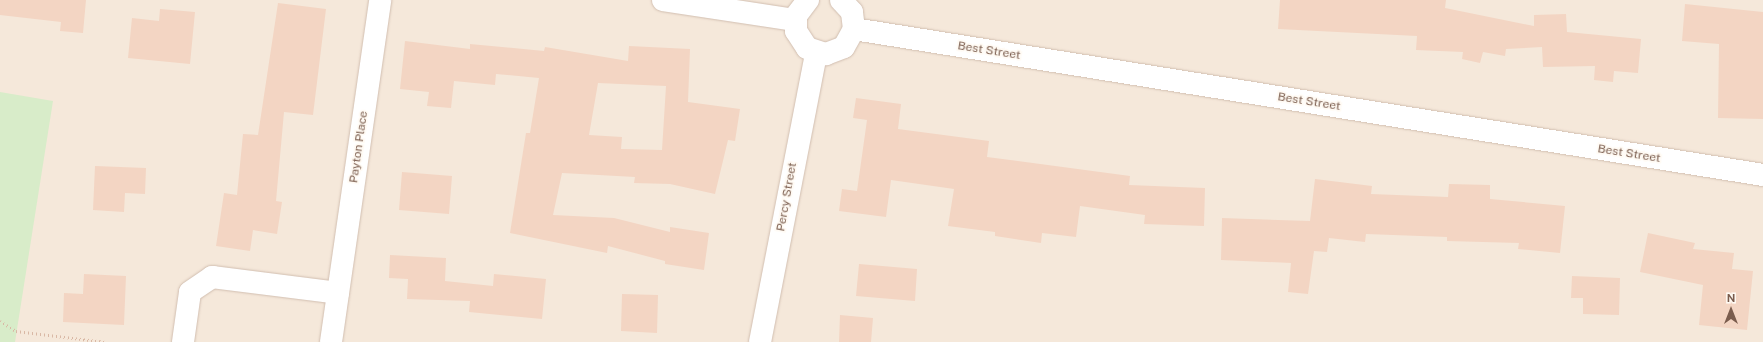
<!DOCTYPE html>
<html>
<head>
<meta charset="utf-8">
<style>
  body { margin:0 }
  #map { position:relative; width:1763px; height:342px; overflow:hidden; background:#fdf6ec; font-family:"Public Sans",sans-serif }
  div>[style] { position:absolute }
  .residential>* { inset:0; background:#f5e8da }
  .green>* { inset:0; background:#d8ecc9 }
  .building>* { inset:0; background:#f3d5c3 }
  .path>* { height:2.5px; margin-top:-1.25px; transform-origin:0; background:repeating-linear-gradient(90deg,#d9b8a5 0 1px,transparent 0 4px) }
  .roads { filter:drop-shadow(0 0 1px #d1beb0) drop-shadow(0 0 1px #d1beb0) }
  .minor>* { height:22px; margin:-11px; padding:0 11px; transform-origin:11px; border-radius:11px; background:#fff }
  .tertiary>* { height:22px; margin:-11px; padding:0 11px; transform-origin:11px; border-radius:11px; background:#fff }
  span { translate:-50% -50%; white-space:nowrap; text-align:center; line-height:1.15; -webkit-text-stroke:3.5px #fffaf3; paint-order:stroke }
  .street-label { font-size:12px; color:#7a5c4d }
  .north { position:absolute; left:1711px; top:290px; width:40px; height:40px; -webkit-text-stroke:3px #fffaf3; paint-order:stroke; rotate:0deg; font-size:11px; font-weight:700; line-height:16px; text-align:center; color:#7a5c4d }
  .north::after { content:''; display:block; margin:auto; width:14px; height:18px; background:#7a5c4d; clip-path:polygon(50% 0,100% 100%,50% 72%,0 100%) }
</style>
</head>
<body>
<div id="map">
  <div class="residential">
    <i style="clip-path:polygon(0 0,1763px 0,1763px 342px,0 342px)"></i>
  </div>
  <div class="green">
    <i style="clip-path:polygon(0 92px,53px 101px,15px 342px,0 342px)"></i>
  </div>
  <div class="building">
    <i style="clip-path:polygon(0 0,86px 0,83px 33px,60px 31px,61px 22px,0 15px)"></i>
    <i style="clip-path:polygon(1280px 0,1446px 0,1445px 8px,1534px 26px,1534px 15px,1566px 14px,1567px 32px,1641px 39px,1638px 73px,1614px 71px,1613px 82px,1594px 80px,1595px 66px,1543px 67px,1542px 47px,1506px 49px,1505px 56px,1483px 52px,1480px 63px,1462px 59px,1463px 52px,1416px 50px,1417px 36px,1278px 29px)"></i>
    <i style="clip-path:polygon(278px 3px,326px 9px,313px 115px,284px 112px,276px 201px,282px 202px,277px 234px,253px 230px,250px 251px,216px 246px,224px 193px,237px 195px,243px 134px,258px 135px)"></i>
    <i style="clip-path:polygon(1685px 4px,1763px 12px,1763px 119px,1718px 118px,1719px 44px,1682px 41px)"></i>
    <i style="clip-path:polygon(160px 9px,195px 12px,190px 64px,128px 58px,132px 18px,159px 21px)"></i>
    <i style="clip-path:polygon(evenodd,405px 41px,470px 49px,470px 44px,544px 51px,545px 47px,628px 61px,629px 46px,690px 49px,688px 102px,740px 109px,735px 141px,728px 140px,715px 194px,670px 184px,634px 183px,635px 177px,562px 173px,553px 215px,614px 218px,670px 232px,670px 227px,709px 233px,704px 270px,665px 264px,665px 261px,608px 246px,607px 253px,510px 233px,526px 133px,530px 133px,539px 78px,496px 74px,495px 85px,454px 81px,451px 108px,427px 106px,429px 92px,400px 89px,405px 41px,598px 83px,666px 86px,662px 150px,621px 149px,622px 137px,589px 135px,598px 83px)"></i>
    <i style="clip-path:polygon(856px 98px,901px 104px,898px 129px,989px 141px,987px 157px,1130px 176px,1129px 185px,1205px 188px,1204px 226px,1144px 224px,1145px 215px,1080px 206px,1076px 237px,1042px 233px,1041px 243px,995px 236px,995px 232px,948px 226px,954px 189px,891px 180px,886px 217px,839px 211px,842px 189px,857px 191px,867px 120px,853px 118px)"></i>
    <i style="clip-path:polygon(95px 166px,146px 168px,145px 194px,125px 193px,124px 212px,93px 210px)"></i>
    <i style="clip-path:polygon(402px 172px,452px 176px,449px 214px,399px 210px)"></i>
    <i style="clip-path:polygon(1315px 179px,1372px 186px,1371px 194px,1448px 197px,1449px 184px,1490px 185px,1490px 199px,1565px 206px,1560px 253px,1518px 249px,1519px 243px,1447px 241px,1447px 237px,1366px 234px,1365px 242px,1329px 238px,1327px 252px,1314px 251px,1308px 294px,1288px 292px,1291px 263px,1221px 260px,1222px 218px,1310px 221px)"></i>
    <i style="clip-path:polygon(1648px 233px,1695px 243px,1693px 249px,1734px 253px,1732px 269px,1753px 271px,1747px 330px,1699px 325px,1703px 285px,1640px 272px)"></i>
    <i style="clip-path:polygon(390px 255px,446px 258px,445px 281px,493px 286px,494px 274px,546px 279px,542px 319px,469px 312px,470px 301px,407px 299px,408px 279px,389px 278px)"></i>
    <i style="clip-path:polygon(859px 264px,917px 269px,915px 301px,856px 296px)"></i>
    <i style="clip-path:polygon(84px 274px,126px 276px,124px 325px,63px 322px,64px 293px,83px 294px)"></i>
    <i style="clip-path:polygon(1572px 276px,1620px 278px,1619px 315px,1583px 314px,1583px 298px,1571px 298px)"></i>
    <i style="clip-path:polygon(622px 294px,658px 295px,657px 333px,621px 331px)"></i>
    <i style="clip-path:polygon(840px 315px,873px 318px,871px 342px,839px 342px)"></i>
  </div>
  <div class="path">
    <i style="left:0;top:321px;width:19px;rotate:32deg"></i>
    <i style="left:16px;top:331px;width:90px;rotate:7deg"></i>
  </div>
  <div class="roads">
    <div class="minor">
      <i style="left:183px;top:342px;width:50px;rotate:-82deg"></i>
      <i style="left:190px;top:292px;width:27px;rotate:-34deg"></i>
      <i style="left:212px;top:277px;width:127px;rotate:7.2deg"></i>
      <i style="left:331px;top:342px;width:345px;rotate:-81.8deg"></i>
      <i style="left:760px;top:342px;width:294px;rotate:-79deg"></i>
    </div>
    <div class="tertiary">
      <i style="left:663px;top:0;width:134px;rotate:8.6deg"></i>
      <i style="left:808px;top:0;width:20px;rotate:127deg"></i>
      <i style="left:796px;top:16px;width:15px;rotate:90deg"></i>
      <i style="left:796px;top:31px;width:20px;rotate:57deg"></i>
      <i style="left:807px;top:48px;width:20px;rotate:18deg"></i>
      <i style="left:826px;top:54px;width:19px;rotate:-21deg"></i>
      <i style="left:844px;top:47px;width:21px;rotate:-61deg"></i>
      <i style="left:854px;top:29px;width:17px;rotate:-97deg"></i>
      <i style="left:852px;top:12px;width:16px;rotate:-133deg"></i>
      <i style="left:854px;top:29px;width:921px;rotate:9.12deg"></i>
    </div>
  </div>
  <div class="street-label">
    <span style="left:989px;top:51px;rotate:9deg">Best Street</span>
    <span style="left:1309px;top:102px;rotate:9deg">Best Street</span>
    <span style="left:359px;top:147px;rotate:-82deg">Payton Place</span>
    <span style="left:1629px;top:154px;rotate:9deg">Best Street</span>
    <span style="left:787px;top:197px;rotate:-80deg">Percy Street</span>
  </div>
  <div class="north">N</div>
</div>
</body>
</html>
